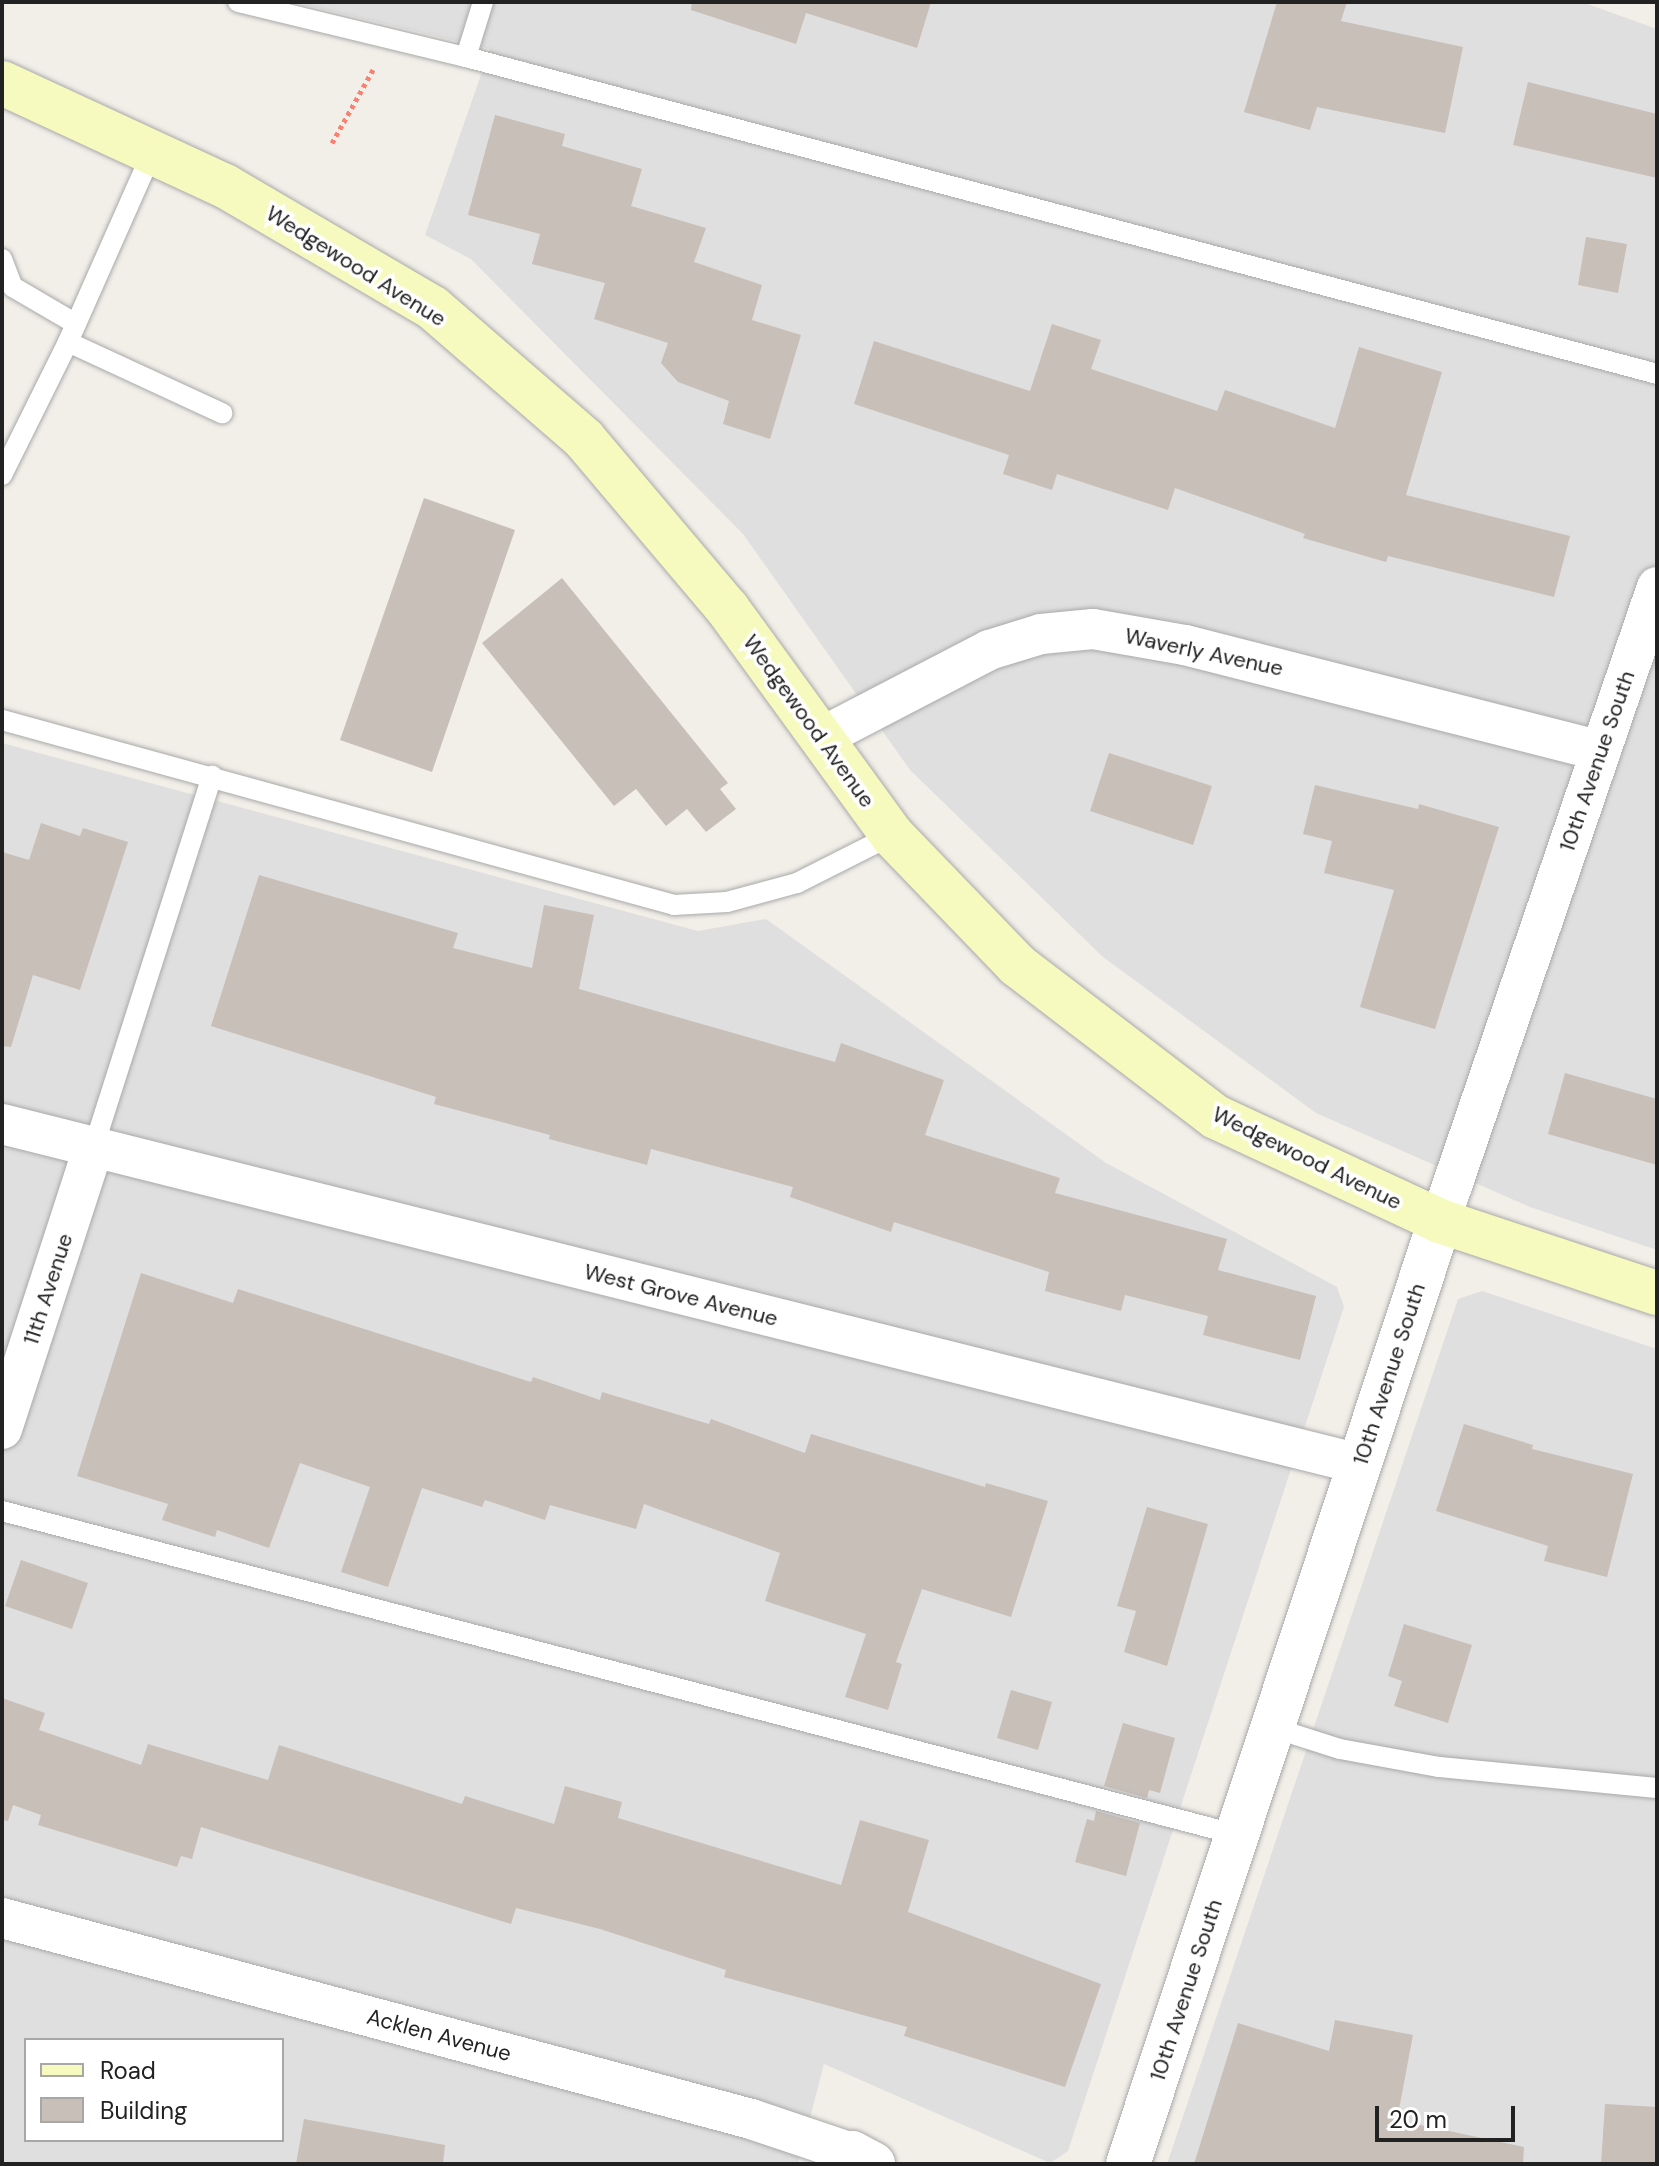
<!DOCTYPE html>
<html>
<head>
<meta charset="utf-8">
<style>
  body { margin:0 }
  #map { position:relative; width:1659px; height:2166px; overflow:hidden; background:#f2efe9; font-family:"DM Sans",sans-serif }
  div>[style] { position:absolute }
  .residential>* { inset:0; background:#e0dfdf }
  .building>* { inset:0; background:#c7bfb8 }
  .path>* { height:5px; margin-top:-2.5px; transform-origin:0; background:repeating-linear-gradient(90deg,#fa8072 0 4px,transparent 0 8px) }
  .roads { filter:drop-shadow(0 0 2px #a9a9a9) drop-shadow(0 0 2px #a9a9a9) }
  .service>* { height:20px; margin:-10px; padding:0 10px; transform-origin:10px; border-radius:10px; background:#fff }
  .minor>* { height:40px; margin:-20px; padding:0 20px; transform-origin:20px; border-radius:20px; background:#fff }
  .tertiary>* { height:44px; margin:-22px; padding:0 22px; transform-origin:22px; border-radius:22px; background:#fff }
  .secondary>* { height:44px; margin:-22px; padding:0 22px; transform-origin:22px; border-radius:22px; background:#f7fabf }
  span { translate:-50% -50%; white-space:nowrap; text-align:center; line-height:1.15; -webkit-text-stroke:7px #fff; paint-order:stroke }
  .street-label { font-size:22px; color:#222 }
  .frame { position:absolute; inset:0; border:4px solid #222; pointer-events:none }
  .legend { position:absolute; left:24px; top:2038px; width:260px; height:104px; box-sizing:border-box; background:#fff; border:2px solid #a7a7a7; margin:0; padding:10px 14px; list-style:none; font-size:24px; color:#222 }
  .legend li { display:flex; align-items:center; gap:16px; height:40px }
  .legend b { width:40px; border:2px solid #a7a7a7 }
  .scale { position:absolute; left:1375px; top:2106px; width:140px; height:36px; box-sizing:border-box; border:4px solid #222; border-top:0; padding-left:10px; font-size:24px; line-height:28px; white-space:nowrap; color:#222; -webkit-text-stroke:6px #fff; paint-order:stroke }
</style>
</head>
<body>
<div id="map">
  <div class="residential">
    <i style="clip-path:polygon(293px 2px,1582px 2px,1657px 29px,1657px 1250px,1530px 1207px,1316px 1113px,1103px 957px,910px 770px,743px 534px,471px 259px,425px 235px,490px 49px)"></i>
    <i style="clip-path:polygon(evenodd,2px 743px,698px 931px,766px 919px,1106px 1163px,1337px 1287px,1344px 1307px,1068px 2151px,1050px 2163px,824px 2064px,798px 2164px,2px 2164px,2px 743px,26px 2040px,282px 2040px,282px 2140px,26px 2140px,26px 2040px)"></i>
    <i style="clip-path:polygon(1482px 1291px,1657px 1349px,1657px 2164px,1167px 2164px,1458px 1299px)"></i>
  </div>
  <div class="building">
    <i style="clip-path:polygon(692px 2px,931px 2px,917px 48px,806px 13px,796px 44px,691px 10px)"></i>
    <i style="clip-path:polygon(1277px 2px,1347px 2px,1341px 21px,1463px 47px,1445px 133px,1317px 107px,1310px 130px,1244px 112px)"></i>
    <i style="clip-path:polygon(1528px 82px,1657px 114px,1657px 178px,1513px 145px)"></i>
    <i style="clip-path:polygon(495px 115px,565px 134px,562px 146px,642px 169px,631px 206px,706px 228px,694px 262px,762px 285px,752px 320px,801px 335px,770px 439px,723px 424px,729px 401px,678px 382px,661px 363px,668px 343px,594px 319px,605px 283px,532px 264px,540px 234px,468px 215px)"></i>
    <i style="clip-path:polygon(1586px 237px,1627px 244px,1618px 293px,1578px 285px)"></i>
    <i style="clip-path:polygon(1052px 324px,1101px 340px,1091px 369px,1217px 411px,1225px 390px,1335px 428px,1359px 347px,1442px 372px,1406px 495px,1570px 536px,1554px 597px,1388px 556px,1386px 562px,1303px 538px,1305px 534px,1175px 488px,1168px 510px,1057px 474px,1052px 490px,1003px 474px,1009px 455px,854px 404px,874px 341px,1030px 391px)"></i>
    <i style="clip-path:polygon(424px 498px,515px 530px,432px 772px,340px 740px)"></i>
    <i style="clip-path:polygon(562px 578px,728px 783px,720px 789px,736px 809px,706px 832px,687px 809px,666px 826px,636px 789px,614px 806px,482px 643px)"></i>
    <i style="clip-path:polygon(1109px 753px,1212px 786px,1193px 845px,1090px 811px)"></i>
    <i style="clip-path:polygon(1315px 785px,1418px 809px,1419px 804px,1499px 827px,1435px 1029px,1360px 1007px,1394px 890px,1324px 873px,1332px 841px,1303px 834px)"></i>
    <i style="clip-path:polygon(41px 823px,80px 836px,83px 828px,128px 842px,80px 990px,33px 975px,11px 1047px,2px 1046px,2px 852px,29px 860px)"></i>
    <i style="clip-path:polygon(259px 875px,458px 933px,453px 948px,532px 968px,544px 905px,594px 915px,579px 989px,835px 1062px,841px 1043px,944px 1080px,925px 1135px,1060px 1178px,1055px 1193px,1227px 1239px,1218px 1270px,1316px 1296px,1300px 1360px,1203px 1335px,1208px 1316px,1125px 1295px,1121px 1311px,1045px 1291px,1049px 1272px,894px 1222px,891px 1232px,790px 1197px,793px 1187px,651px 1149px,647px 1165px,549px 1139px,550px 1135px,434px 1104px,436px 1097px,211px 1026px)"></i>
    <i style="clip-path:polygon(1565px 1073px,1657px 1099px,1657px 1165px,1548px 1134px)"></i>
    <i style="clip-path:polygon(141px 1273px,233px 1303px,238px 1289px,531px 1382px,533px 1377px,600px 1400px,602px 1392px,709px 1424px,711px 1419px,805px 1453px,811px 1434px,985px 1487px,986px 1483px,1048px 1501px,1011px 1617px,922px 1589px,896px 1662px,902px 1664px,888px 1710px,845px 1697px,866px 1634px,765px 1601px,780px 1553px,644px 1504px,636px 1529px,550px 1505px,545px 1520px,485px 1500px,482px 1507px,422px 1488px,388px 1587px,341px 1572px,370px 1487px,300px 1463px,269px 1548px,217px 1530px,215px 1537px,162px 1520px,168px 1504px,77px 1476px)"></i>
    <i style="clip-path:polygon(1464px 1424px,1533px 1445px,1532px 1449px,1633px 1474px,1607px 1577px,1544px 1561px,1548px 1546px,1436px 1511px)"></i>
    <i style="clip-path:polygon(1147px 1507px,1208px 1524px,1167px 1666px,1124px 1652px,1136px 1611px,1117px 1606px)"></i>
    <i style="clip-path:polygon(21px 1560px,88px 1583px,72px 1629px,5px 1606px)"></i>
    <i style="clip-path:polygon(1404px 1624px,1472px 1645px,1448px 1723px,1394px 1706px,1402px 1681px,1388px 1676px)"></i>
    <i style="clip-path:polygon(1011px 1690px,1052px 1702px,1038px 1750px,997px 1738px)"></i>
    <i style="clip-path:polygon(2px 1698px,45px 1713px,39px 1730px,141px 1765px,148px 1744px,268px 1780px,279px 1745px,462px 1804px,465px 1796px,554px 1824px,565px 1786px,622px 1802px,618px 1818px,841px 1885px,860px 1820px,929px 1840px,908px 1912px,1101px 1984px,1065px 2087px,904px 2036px,907px 2027px,724px 1977px,726px 1970px,600px 1929px,516px 1908px,511px 1924px,201px 1827px,192px 1859px,181px 1856px,177px 1867px,38px 1825px,41px 1815px,13px 1805px,8px 1821px,2px 1820px)"></i>
    <i style="clip-path:polygon(1123px 1723px,1175px 1738px,1160px 1793px,1149px 1790px,1147px 1798px,1104px 1786px)"></i>
    <i style="clip-path:polygon(1096px 1811px,1140px 1823px,1126px 1876px,1075px 1862px,1087px 1819px,1094px 1821px)"></i>
    <i style="clip-path:polygon(1335px 2020px,1413px 2035px,1397px 2120px,1524px 2147px,1523px 2164px,1194px 2164px,1238px 2023px,1329px 2051px)"></i>
    <i style="clip-path:polygon(1605px 2104px,1657px 2107px,1657px 2164px,1601px 2164px)"></i>
    <i style="clip-path:polygon(304px 2119px,445px 2145px,443px 2164px,296px 2164px)"></i>
  </div>
  <div class="path">
    <i style="left:332px;top:143px;width:86px;rotate:-60.8deg"></i>
  </div>
  <div class="roads">
    <div class="service">
      <i style="left:238px;top:2px;width:235px;rotate:13.6deg"></i>
      <i style="left:466px;top:57px;width:1232px;rotate:14.9deg"></i>
      <i style="left:466px;top:57px;width:58px;rotate:-72.8deg"></i>
      <i style="left:2px;top:259px;width:30px;rotate:69deg"></i>
      <i style="left:13px;top:287px;width:73px;rotate:30.4deg"></i>
      <i style="left:68px;top:342px;width:170px;rotate:24.8deg"></i>
      <i style="left:2px;top:475px;width:148px;rotate:-63.6deg"></i>
      <i style="left:68px;top:342px;width:208px;rotate:-66.1deg"></i>
      <i style="left:2px;top:720px;width:697px;rotate:15.39deg"></i>
      <i style="left:674px;top:905px;width:53px;rotate:-3.2deg"></i>
      <i style="left:727px;top:902px;width:73px;rotate:-15.2deg"></i>
      <i style="left:797px;top:883px;width:106px;rotate:-26.8deg"></i>
      <i style="left:93px;top:1149px;width:392px;rotate:-72.3deg"></i>
      <i style="left:2px;top:1511px;width:1278px;rotate:14.69deg"></i>
      <i style="left:1274px;top:1728px;width:69px;rotate:17.7deg"></i>
      <i style="left:1340px;top:1749px;width:101px;rotate:10.3deg"></i>
      <i style="left:1439px;top:1767px;width:219px;rotate:5.5deg"></i>
    </div>
    <div class="minor">
      <i style="left:822px;top:737px;width:188px;rotate:-27.5deg"></i>
      <i style="left:989px;top:650px;width:54px;rotate:-17.1deg"></i>
      <i style="left:1041px;top:634px;width:52px;rotate:-5.5deg"></i>
      <i style="left:1093px;top:629px;width:93px;rotate:9.9deg"></i>
      <i style="left:1185px;top:645px;width:429px;rotate:14.3deg"></i>
      <i style="left:2px;top:1124px;width:1400px;rotate:14.06deg"></i>
      <i style="left:1440px;top:1221px;width:670px;rotate:-71.11deg"></i>
      <i style="left:2px;top:1429px;width:294px;rotate:-72deg"></i>
      <i style="left:2px;top:1918px;width:776px;rotate:15.02deg"></i>
      <i style="left:751px;top:2119px;width:107px;rotate:18.6deg"></i>
    </div>
    <div class="tertiary">
      <i style="left:850px;top:2164px;width:11px;rotate:-80deg"></i>
      <i style="left:852px;top:2153px;width:24px;rotate:28deg"></i>
      <i style="left:1128px;top:2164px;width:993px;rotate:-71.69deg"></i>
    </div>
    <div class="secondary">
      <i style="left:2px;top:83px;width:246px;rotate:24.8deg"></i>
      <i style="left:225px;top:186px;width:241px;rotate:30.4deg"></i>
      <i style="left:433px;top:308px;width:200px;rotate:40.9deg"></i>
      <i style="left:584px;top:439px;width:221px;rotate:49.8deg"></i>
      <i style="left:727px;top:608px;width:281px;rotate:54deg"></i>
      <i style="left:892px;top:835px;width:180px;rotate:46.1deg"></i>
      <i style="left:1017px;top:965px;width:250px;rotate:37.4deg"></i>
      <i style="left:1216px;top:1117px;width:247px;rotate:24.9deg"></i>
      <i style="left:1440px;top:1221px;width:229px;rotate:18.4deg"></i>
    </div>
  </div>
  <div class="street-label">
    <span style="left:356px;top:266px;rotate:32deg">Wedgewood Avenue</span>
    <span style="left:1204px;top:652px;rotate:12deg">Waverly Avenue</span>
    <span style="left:809px;top:721px;rotate:54deg">Wedgewood Avenue</span>
    <span style="left:1597px;top:761px;rotate:-71deg">10th Avenue South</span>
    <span style="left:1307px;top:1158px;rotate:26deg">Wedgewood Avenue</span>
    <span style="left:48px;top:1289px;rotate:-72deg">11th Avenue</span>
    <span style="left:681px;top:1295px;rotate:14deg">West Grove Avenue</span>
    <span style="left:1389px;top:1374px;rotate:-72deg">10th Avenue South</span>
    <span style="left:1186px;top:1990px;rotate:-72deg">10th Avenue South</span>
    <span style="left:439px;top:2035px;rotate:15deg">Acklen Avenue</span>
  </div>
  <div class="frame"></div>
  <ul class="legend">
  <li><b style="height:10px;background:#f7fabf"></b>Road</li>
  <li><b style="height:22px;background:#c7bfb8"></b>Building</li>
  </ul>
  <div class="scale">20 m</div>
</div>
</body>
</html>
